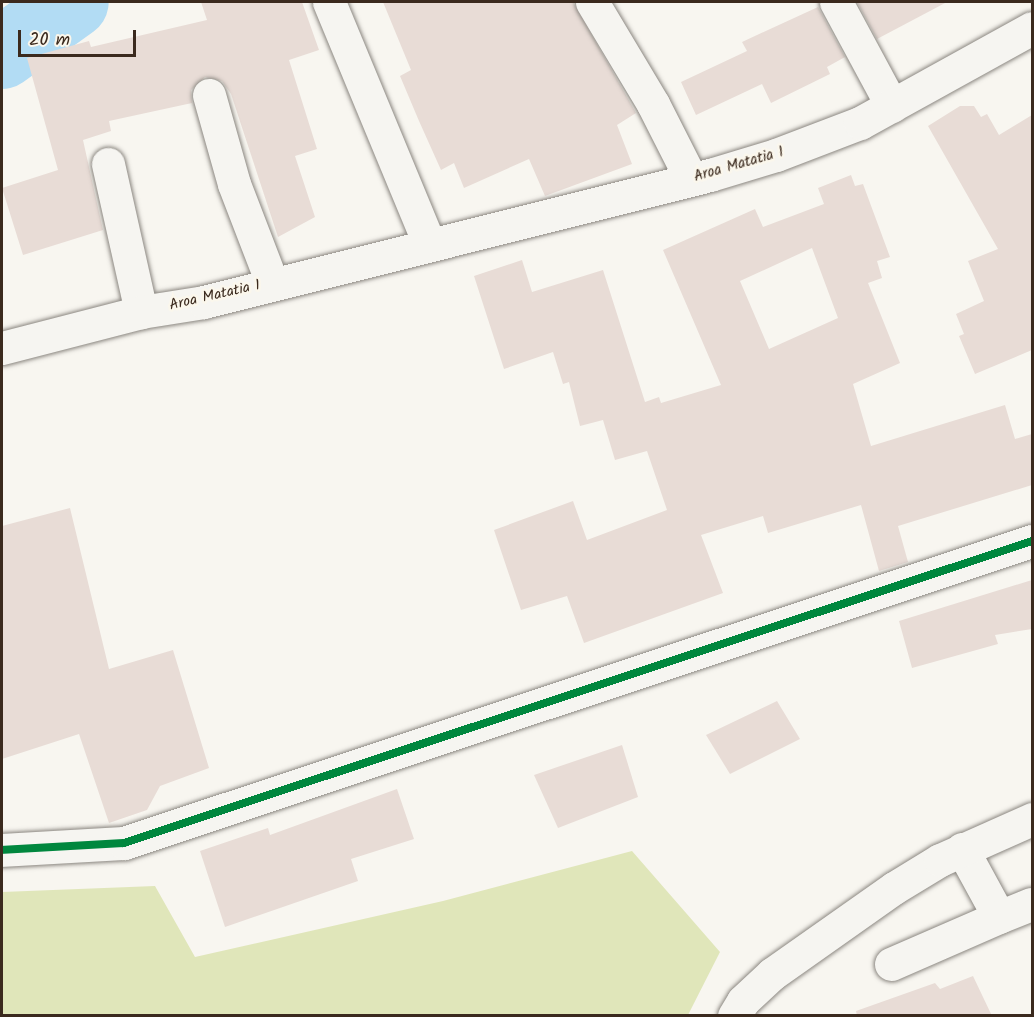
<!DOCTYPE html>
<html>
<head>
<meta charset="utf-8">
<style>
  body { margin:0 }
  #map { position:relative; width:1034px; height:1017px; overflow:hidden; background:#f8f6f0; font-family:Kalam,sans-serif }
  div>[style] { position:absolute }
  .green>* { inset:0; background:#e0e6ba }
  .river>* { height:72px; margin:-36px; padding:0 36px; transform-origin:36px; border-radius:36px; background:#b2dcf4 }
  .building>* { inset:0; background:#e8dcd6 }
  .roads { filter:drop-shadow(0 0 2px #8b8781) drop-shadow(0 0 2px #8b8781) }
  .minor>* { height:33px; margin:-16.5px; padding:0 16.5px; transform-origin:16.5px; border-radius:16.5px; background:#f6f5f1 }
  .major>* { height:33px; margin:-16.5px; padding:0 16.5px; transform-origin:16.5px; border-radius:16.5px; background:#f6f5f1 }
  .cycleway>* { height:8px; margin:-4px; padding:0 4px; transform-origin:4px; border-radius:4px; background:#00873e }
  span { translate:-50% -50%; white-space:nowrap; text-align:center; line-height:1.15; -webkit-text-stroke:5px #fbf7ec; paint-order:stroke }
  .street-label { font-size:15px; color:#3b2a1e }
  .frame { position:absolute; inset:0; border:3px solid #3b2a1e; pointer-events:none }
  .scale { position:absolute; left:18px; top:30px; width:118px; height:27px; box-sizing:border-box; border:3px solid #3b2a1e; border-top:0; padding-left:8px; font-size:18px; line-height:21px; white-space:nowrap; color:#3b2a1e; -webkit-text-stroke:4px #fbf7ec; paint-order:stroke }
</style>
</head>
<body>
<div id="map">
  <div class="green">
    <i style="clip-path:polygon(632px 851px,720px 952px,688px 1015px,2px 1015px,2px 892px,155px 886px,195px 957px,443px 901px)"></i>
  </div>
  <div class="river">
    <i style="left:2px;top:53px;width:87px;rotate:-35.7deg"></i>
  </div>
  <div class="building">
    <i style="clip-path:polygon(201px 2px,302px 2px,319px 50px,289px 60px,317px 149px,295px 156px,315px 217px,278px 237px,231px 94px,222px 81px,205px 77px,191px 90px,192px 103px,109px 121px,111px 131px,83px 140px,103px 230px,23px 255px,2px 188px,58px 170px,27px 58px,89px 41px,91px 47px,207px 20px)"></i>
    <i style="clip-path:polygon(383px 2px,573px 2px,636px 113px,617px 125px,632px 164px,545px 196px,529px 159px,464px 188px,454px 163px,441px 170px,419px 121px,400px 76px,411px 70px)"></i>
    <i style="clip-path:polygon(857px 2px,947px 2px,877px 39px)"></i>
    <i style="clip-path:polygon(818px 7px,845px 57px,827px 67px,830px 74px,771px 103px,762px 84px,696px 115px,681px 82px,747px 51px,742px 42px)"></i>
    <i style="clip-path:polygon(960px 106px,974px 106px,981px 117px,987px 114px,999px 135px,1032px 115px,1032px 350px,975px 374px,959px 336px,964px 334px,956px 314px,984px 301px,968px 261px,998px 249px,928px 126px)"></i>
    <i style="clip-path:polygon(evenodd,851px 175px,855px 186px,863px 184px,890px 257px,877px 261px,882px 278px,868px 283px,900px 363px,853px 384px,871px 446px,1005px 405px,1015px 439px,1032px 434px,1032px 485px,898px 526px,908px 562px,879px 571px,861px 505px,768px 533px,763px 516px,701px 535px,723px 593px,584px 643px,567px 596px,521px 610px,494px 530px,573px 501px,587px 540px,667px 510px,647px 451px,615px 460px,603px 420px,580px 426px,569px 382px,563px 384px,553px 352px,504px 369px,474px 276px,522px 260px,532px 292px,603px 270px,645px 402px,659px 397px,661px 403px,721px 385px,663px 250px,755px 209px,763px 227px,824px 204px,818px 188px,851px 175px,812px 248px,838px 318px,769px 349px,740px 281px,812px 248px)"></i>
    <i style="clip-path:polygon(70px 508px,109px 669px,173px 650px,209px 768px,160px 786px,147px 810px,109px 823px,79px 734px,2px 759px,2px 526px)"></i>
    <i style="clip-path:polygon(1032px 580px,1032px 629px,995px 635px,998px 644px,912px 668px,899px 621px)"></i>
    <i style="clip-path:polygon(777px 701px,800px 739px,730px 774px,706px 735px)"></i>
    <i style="clip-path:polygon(622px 745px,638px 797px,558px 828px,534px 775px)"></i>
    <i style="clip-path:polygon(397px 789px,414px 839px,351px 859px,358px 881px,225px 927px,200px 851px,268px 828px,270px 835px)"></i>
    <i style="clip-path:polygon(973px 976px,992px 1016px,857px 1016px,856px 1011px,935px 983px,940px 989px)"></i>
  </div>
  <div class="roads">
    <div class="minor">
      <i style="left:329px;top:2px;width:261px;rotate:67.5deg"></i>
      <i style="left:592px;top:2px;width:119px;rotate:59.1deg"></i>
      <i style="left:653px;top:104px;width:84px;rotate:63.1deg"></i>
      <i style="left:836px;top:2px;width:118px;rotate:61.7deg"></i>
      <i style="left:209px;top:95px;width:92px;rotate:74.3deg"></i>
      <i style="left:234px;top:184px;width:106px;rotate:69deg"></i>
      <i style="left:108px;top:164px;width:152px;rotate:77.4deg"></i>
      <i style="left:962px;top:849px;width:77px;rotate:61.4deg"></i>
      <i style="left:999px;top:917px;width:35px;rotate:-22deg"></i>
      <i style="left:2px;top:850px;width:122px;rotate:-3.3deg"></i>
      <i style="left:124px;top:843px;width:957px;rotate:-18.4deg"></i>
      <i style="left:891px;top:964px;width:118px;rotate:-23.5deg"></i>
    </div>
    <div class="major">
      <i style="left:2px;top:348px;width:144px;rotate:-14.5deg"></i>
      <i style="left:141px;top:312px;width:64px;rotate:-9deg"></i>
      <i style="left:204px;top:302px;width:522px;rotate:-14.09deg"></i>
      <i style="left:710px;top:175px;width:69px;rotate:-16.9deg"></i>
      <i style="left:776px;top:155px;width:90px;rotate:-20.9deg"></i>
      <i style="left:860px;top:123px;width:196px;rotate:-28.9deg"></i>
      <i style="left:734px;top:1016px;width:17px;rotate:-59deg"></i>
      <i style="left:743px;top:1001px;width:40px;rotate:-43deg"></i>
      <i style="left:772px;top:974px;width:149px;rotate:-35.2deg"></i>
      <i style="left:894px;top:888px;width:54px;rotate:-31.3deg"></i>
      <i style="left:940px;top:860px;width:101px;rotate:-24deg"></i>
    </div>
  </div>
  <div class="cycleway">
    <i style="left:2px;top:850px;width:122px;rotate:-3.3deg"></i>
    <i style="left:124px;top:843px;width:957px;rotate:-18.4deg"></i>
  </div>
  <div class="street-label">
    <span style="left:739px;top:165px;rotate:-16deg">Aroa Matatia 1</span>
    <span style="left:215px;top:296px;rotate:-13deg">Aroa Matatia 1</span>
  </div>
  <div class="frame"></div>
  <div class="scale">20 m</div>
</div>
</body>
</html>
